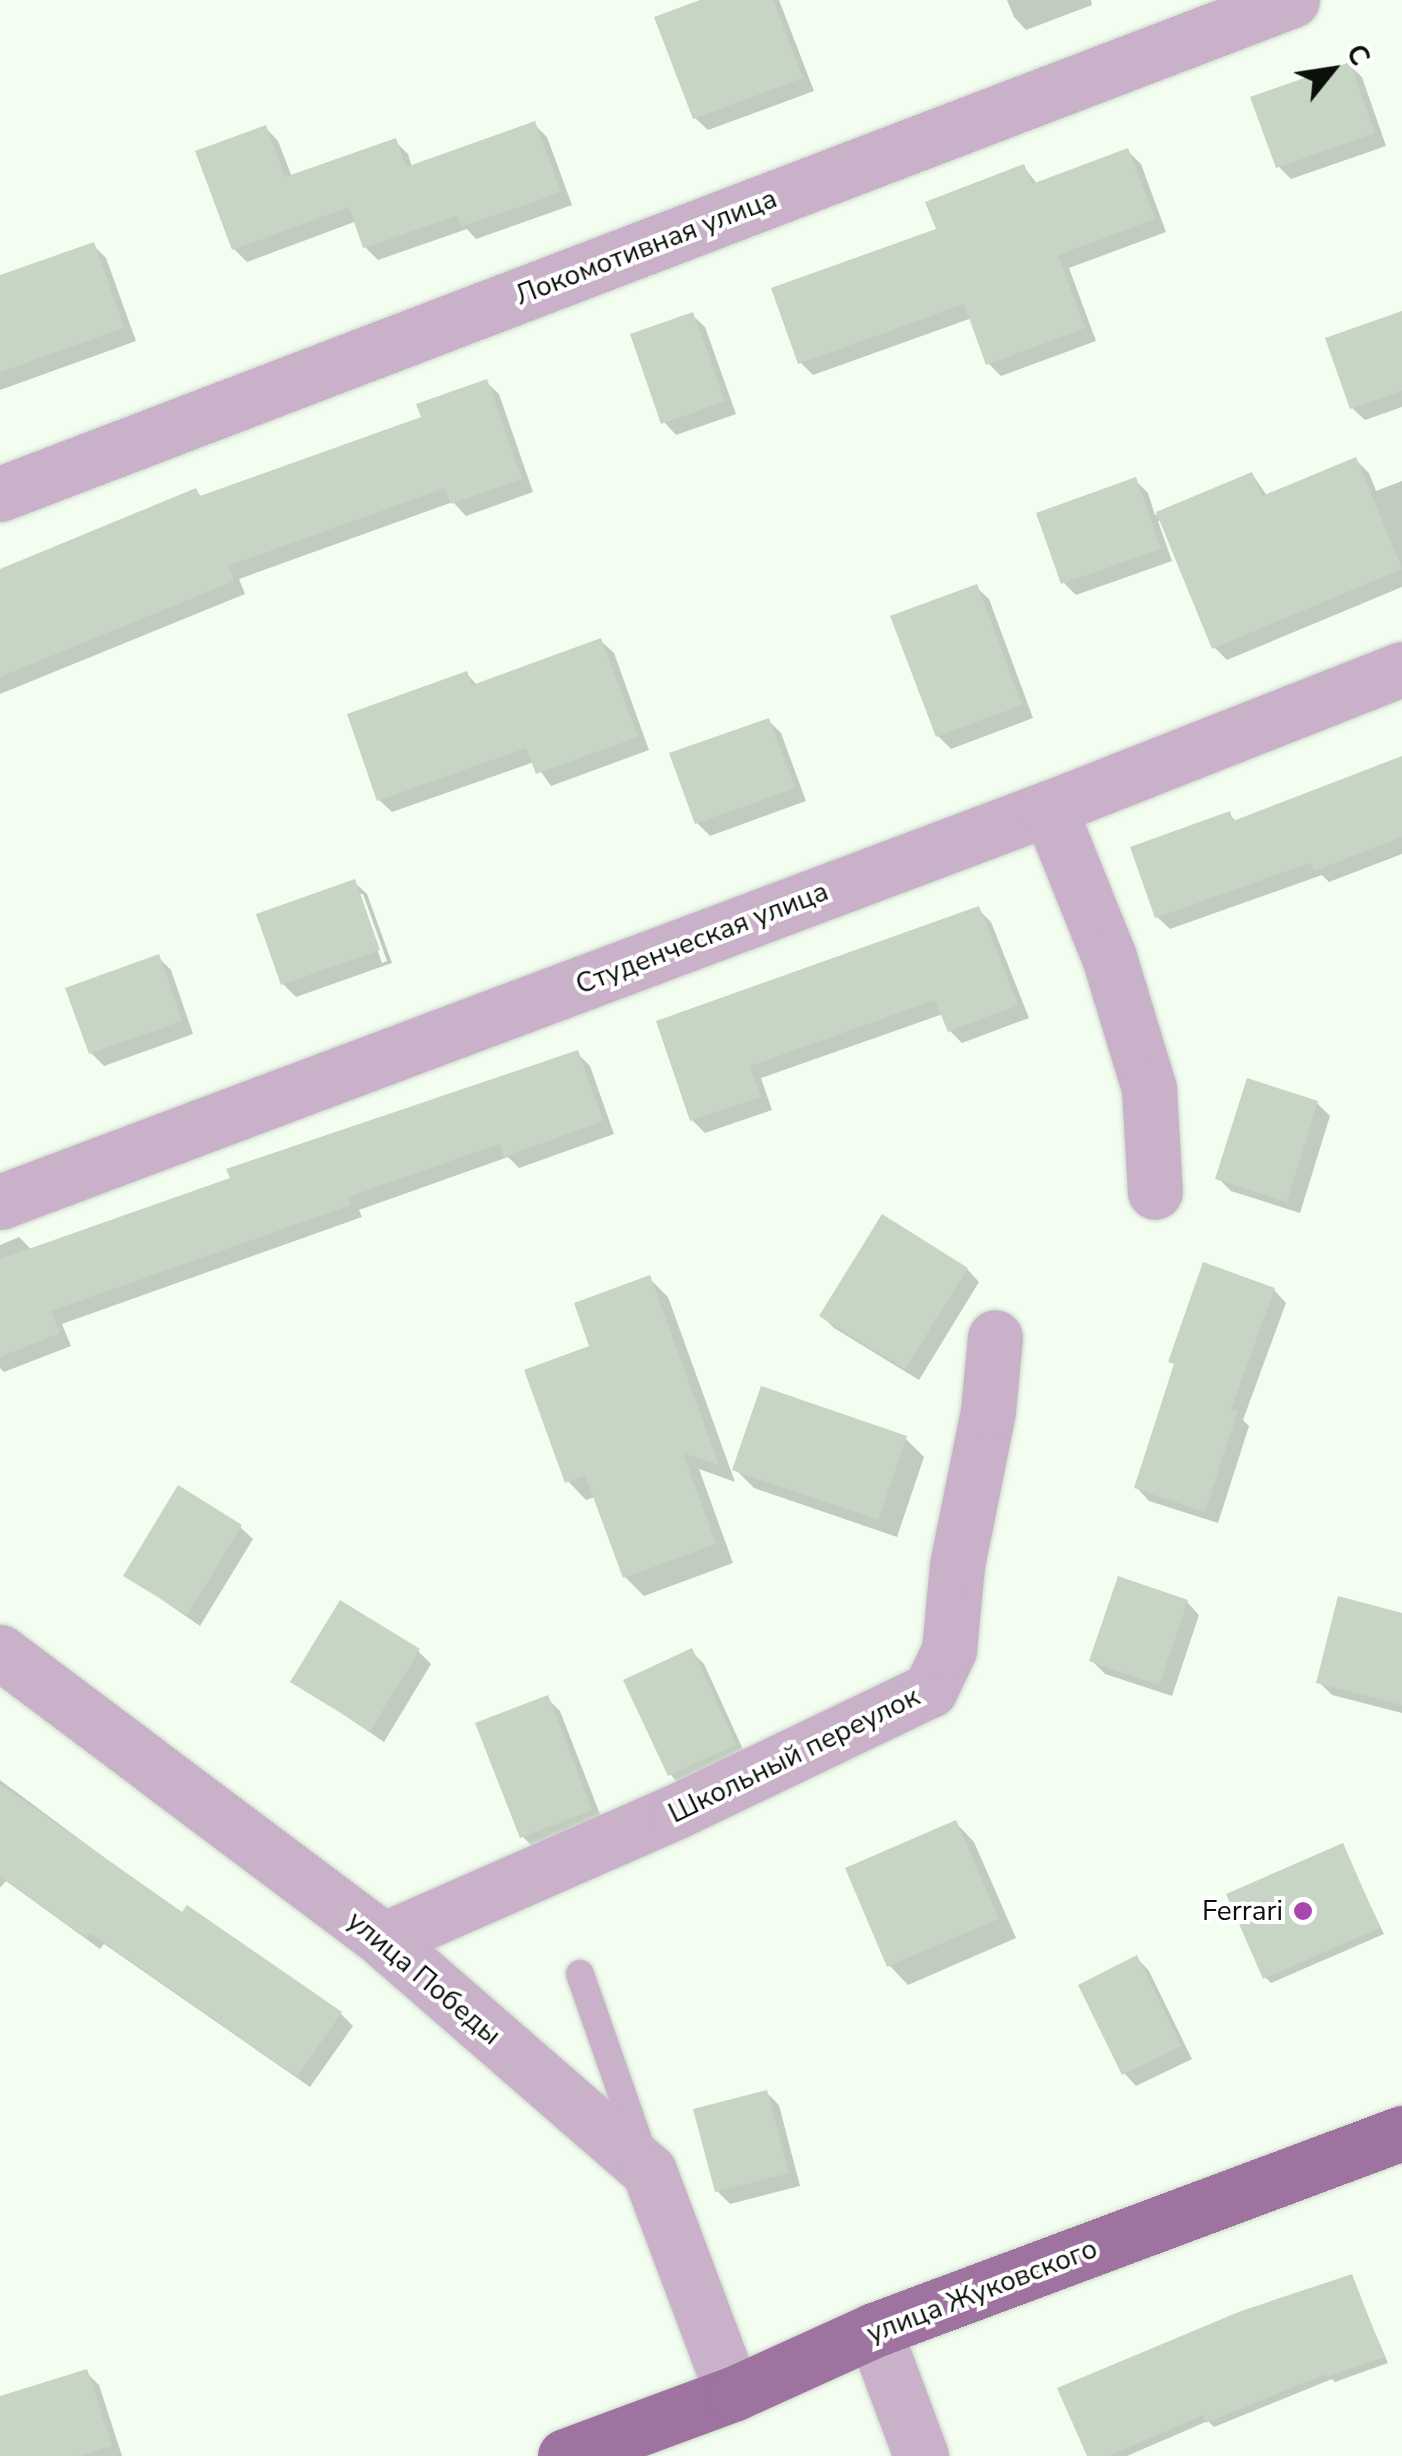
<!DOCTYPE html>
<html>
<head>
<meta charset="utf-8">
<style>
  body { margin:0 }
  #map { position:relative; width:1402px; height:2456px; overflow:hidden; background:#f3fef1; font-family:"Nunito Sans",sans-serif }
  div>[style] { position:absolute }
  .shadow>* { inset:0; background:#0003 }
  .building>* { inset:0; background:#c7d5c5 }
  .roads { filter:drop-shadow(0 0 2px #ced8cc) drop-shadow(0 0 2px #ced8cc) }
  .service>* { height:28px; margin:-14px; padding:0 14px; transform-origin:14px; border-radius:14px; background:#cab1ca }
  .minor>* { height:55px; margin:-27.5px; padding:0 27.5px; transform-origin:27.5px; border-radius:27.5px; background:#cab1ca }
  .primary>* { height:55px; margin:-27.5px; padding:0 27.5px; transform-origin:27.5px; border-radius:27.5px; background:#9f73a0 }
  .dots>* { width:28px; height:28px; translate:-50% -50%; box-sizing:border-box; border:5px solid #fff; border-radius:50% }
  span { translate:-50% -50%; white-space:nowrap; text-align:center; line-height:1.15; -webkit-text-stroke:8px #fff; paint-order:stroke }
  .street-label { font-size:28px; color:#0b100b }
  .poi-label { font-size:28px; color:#0b100b }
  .right { translate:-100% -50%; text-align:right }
  .north { position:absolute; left:1282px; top:20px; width:100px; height:100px; -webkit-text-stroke:8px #fff; paint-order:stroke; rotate:60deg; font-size:28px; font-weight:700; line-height:40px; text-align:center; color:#0b100b }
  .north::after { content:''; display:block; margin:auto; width:35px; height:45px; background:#0b100b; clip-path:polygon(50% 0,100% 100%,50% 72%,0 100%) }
</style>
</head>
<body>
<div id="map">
  <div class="shadow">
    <i style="clip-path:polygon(707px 0,779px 0,814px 91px,708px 130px,695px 118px)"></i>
    <i style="clip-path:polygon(1007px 0,1091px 0,1092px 5px,1026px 30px,1014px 17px)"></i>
    <i style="clip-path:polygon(1349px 65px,1362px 77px,1386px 146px,1291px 179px,1278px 166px)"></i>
    <i style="clip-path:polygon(534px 124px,547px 137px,572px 205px,476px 239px,467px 229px,378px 260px,365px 247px,357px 221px,247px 262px,234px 249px,266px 128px,278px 141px,292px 177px,395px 141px,408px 154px,412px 167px)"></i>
    <i style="clip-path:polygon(1128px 151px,1141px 164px,1166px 232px,1069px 268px,1096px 341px,1001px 376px,988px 363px,972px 318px,813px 375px,800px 362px,939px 231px,1024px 167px,1038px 185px)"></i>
    <i style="clip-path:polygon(93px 245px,106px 258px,136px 341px,0 390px,0 278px)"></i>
    <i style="clip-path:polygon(1402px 314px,1402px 407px,1365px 420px,1352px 408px)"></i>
    <i style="clip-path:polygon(692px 315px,705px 327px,736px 414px,676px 435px,664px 422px)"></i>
    <i style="clip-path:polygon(486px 382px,499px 394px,533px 492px,466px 516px,453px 502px,239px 579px,245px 594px,0 694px,0 571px,196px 491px,203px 498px,424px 418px)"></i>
    <i style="clip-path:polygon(1356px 460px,1369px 473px,1376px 491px,1402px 481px,1402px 587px,1227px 660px,1214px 647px,1162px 520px,1158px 521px,1172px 561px,1076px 595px,1064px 583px,1135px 480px,1148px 493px,1155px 515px,1252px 474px,1268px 497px)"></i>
    <i style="clip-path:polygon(976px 587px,989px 599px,1033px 718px,951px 749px,938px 736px)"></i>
    <i style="clip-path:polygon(601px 641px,614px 653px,649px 750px,551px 786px,534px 762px,392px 812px,379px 800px,467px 674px,477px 685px)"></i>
    <i style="clip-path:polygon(769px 721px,781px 733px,806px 801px,710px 836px,697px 823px)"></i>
    <i style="clip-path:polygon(1402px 765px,1402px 854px,1329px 882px,1322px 875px,1170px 929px,1157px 917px,1229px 814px,1237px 822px)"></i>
    <i style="clip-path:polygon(evenodd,354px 882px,367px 894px,392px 963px,296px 997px,283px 984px,354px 882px,358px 894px,363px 894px,387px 961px,382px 963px,358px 894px)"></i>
    <i style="clip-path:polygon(978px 909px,991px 922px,1029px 1018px,962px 1043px,950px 1031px,943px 1014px,761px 1078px,772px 1110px,705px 1133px,692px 1120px,659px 1023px)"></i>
    <i style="clip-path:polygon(158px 957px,171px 970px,193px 1034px,104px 1066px,91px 1053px)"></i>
    <i style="clip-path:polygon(577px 1053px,590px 1066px,614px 1134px,519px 1168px,508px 1157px,359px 1210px,362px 1217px,62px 1324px,71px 1346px,4px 1372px,0 1368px,0 1245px,19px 1237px,32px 1250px)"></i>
    <i style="clip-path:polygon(1317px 1103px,1330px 1116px,1300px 1213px,1231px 1191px,1218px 1178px)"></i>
    <i style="clip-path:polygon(967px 1269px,979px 1282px,919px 1380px,834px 1328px,822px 1316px)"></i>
    <i style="clip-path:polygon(649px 1278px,668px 1297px,735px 1482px,699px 1469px,733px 1563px,644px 1596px,625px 1577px,595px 1497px,586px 1500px,568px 1481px,593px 1347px)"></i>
    <i style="clip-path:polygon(1274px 1290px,1286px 1303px,1243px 1420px,1249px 1426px,1218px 1523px,1149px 1501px,1137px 1488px,1176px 1366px,1171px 1361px)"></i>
    <i style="clip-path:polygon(905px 1438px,924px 1457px,897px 1537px,754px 1488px,735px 1469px)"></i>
    <i style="clip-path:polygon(240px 1527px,253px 1539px,200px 1626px,126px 1575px)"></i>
    <i style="clip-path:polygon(1187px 1602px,1199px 1615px,1172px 1696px,1105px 1674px,1092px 1661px)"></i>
    <i style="clip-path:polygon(1402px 1615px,1402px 1713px,1332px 1695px,1319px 1682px)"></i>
    <i style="clip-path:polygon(418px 1651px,431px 1664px,384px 1742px,294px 1681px)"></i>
    <i style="clip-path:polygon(691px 1651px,704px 1664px,747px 1758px,682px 1787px,670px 1774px)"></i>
    <i style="clip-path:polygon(547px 1698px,560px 1711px,603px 1822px,535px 1849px,522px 1836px)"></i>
    <i style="clip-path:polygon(0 1780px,183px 1916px,340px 2013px,353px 2026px,310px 2087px,104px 1944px,100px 1949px,6px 1881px,0 1888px)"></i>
    <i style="clip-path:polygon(956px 1823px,974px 1842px,1016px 1938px,908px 1985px,890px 1966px,848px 1870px)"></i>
    <i style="clip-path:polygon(1342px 1846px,1384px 1934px,1271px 1983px,1265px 1977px)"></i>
    <i style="clip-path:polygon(1137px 1958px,1149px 1971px,1192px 2059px,1136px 2086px,1124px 2073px)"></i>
    <i style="clip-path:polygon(766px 2092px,779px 2105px,800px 2186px,730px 2204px,717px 2191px)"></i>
    <i style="clip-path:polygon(1351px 2277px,1388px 2363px,1335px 2382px,1332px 2379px,1214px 2427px,1208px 2421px,1127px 2456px,1090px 2456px)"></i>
    <i style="clip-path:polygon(86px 2372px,99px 2385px,122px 2456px,1px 2456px,0 2399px)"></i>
  </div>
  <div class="building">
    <i style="clip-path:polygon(700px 0,773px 0,803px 78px,693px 119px,654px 17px)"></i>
    <i style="clip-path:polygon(1350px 62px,1375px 133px,1276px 168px,1250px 97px)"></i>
    <i style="clip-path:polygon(535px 121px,561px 192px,461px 227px,457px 216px,363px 248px,349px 207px,232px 250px,195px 151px,266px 125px,285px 177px,396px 138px,406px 167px)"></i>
    <i style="clip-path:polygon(1128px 148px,1155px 219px,1058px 255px,1085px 328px,986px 365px,964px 304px,798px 364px,771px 288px,936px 229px,925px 202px,1024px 164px,1032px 184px)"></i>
    <i style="clip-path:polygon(94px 242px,124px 328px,0 372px,0 275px)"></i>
    <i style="clip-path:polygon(1402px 311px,1402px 391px,1350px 409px,1325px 338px)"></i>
    <i style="clip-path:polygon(693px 312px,725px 401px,661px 424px,630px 334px)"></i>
    <i style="clip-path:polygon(487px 379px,522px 479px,451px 504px,445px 488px,228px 566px,234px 581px,0 677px,0 569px,196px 488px,200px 496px,421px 417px,416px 404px)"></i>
    <i style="clip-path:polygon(1356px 457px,1402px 569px,1212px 649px,1156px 512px,1252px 472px,1262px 496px)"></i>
    <i style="clip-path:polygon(1136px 477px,1161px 549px,1061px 584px,1036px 513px)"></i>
    <i style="clip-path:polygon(977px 584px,1022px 705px,936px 737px,890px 616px)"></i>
    <i style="clip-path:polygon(601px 638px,638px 737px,536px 774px,526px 748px,377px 801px,347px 714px,467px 671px,472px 685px)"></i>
    <i style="clip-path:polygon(769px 718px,795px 788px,695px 824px,669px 753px)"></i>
    <i style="clip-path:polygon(1402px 756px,1402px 837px,1314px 871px,1310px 863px,1155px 918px,1130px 847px,1230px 811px,1233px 821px)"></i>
    <i style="clip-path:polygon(355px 879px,380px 950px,281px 985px,256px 914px)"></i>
    <i style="clip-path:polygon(979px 906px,1018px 1005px,948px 1032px,935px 1000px,750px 1066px,761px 1097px,690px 1121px,656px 1021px)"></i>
    <i style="clip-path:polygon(159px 954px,182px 1021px,89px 1054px,65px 988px)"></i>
    <i style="clip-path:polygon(578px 1050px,603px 1121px,504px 1157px,499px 1144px,348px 1197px,351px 1205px,51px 1311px,60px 1333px,0 1357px,0 1259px,230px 1178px,226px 1169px)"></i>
    <i style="clip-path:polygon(1247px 1078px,1318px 1101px,1287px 1202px,1215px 1179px)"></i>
    <i style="clip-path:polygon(882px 1214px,968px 1268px,905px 1369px,819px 1316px)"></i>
    <i style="clip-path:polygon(1203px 1262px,1275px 1288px,1231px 1409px,1238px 1411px,1205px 1512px,1134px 1488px,1174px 1364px,1168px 1362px)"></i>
    <i style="clip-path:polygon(650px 1275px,719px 1465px,683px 1453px,716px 1544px,623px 1578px,585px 1475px,565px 1483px,524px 1370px,589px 1346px,574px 1303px)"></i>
    <i style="clip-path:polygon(761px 1386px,907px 1436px,878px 1520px,732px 1470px)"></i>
    <i style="clip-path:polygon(178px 1485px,242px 1525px,187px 1615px,123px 1576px)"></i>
    <i style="clip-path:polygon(1118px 1576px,1188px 1600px,1159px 1685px,1089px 1661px)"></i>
    <i style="clip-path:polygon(1338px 1596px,1402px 1613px,1402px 1705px,1316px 1683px)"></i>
    <i style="clip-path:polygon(340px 1600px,420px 1649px,370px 1731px,290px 1682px)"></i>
    <i style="clip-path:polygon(692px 1648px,736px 1745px,668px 1776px,623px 1680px)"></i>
    <i style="clip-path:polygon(548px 1695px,592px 1810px,520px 1838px,475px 1723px)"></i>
    <i style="clip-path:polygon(0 1784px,182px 1912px,187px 1905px,342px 2012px,297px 2077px,90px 1933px,87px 1938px,0 1876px)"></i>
    <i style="clip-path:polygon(956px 1820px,999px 1919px,887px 1967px,845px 1868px)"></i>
    <i style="clip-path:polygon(1343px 1843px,1380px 1928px,1263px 1979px,1226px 1894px)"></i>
    <i style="clip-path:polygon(1137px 1955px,1181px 2046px,1122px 2075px,1078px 1985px)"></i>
    <i style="clip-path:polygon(767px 2090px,789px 2173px,715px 2192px,693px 2109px)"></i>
    <i style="clip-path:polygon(1352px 2274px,1384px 2357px,1327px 2377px,1326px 2374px,1206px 2423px,1203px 2415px,1109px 2456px,1087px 2456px,1057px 2388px,1241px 2311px)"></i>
    <i style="clip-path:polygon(87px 2369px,112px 2446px,79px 2456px,0 2456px,0 2396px)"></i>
  </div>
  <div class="roads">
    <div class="service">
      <i style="left:580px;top:1974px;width:188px;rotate:70.7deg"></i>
    </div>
    <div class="minor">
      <i style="left:0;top:494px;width:1383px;rotate:-20.92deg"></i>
      <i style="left:1049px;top:808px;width:161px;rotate:68.1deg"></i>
      <i style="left:1109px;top:957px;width:138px;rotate:73.1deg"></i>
      <i style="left:1149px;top:1089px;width:103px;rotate:86.7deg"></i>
      <i style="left:0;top:1202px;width:1121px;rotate:-20.59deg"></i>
      <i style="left:1049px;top:808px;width:379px;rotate:-21.5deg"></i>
      <i style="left:0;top:1652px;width:479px;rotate:36.9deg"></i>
      <i style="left:383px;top:1940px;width:352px;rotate:41deg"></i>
      <i style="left:649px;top:2171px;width:238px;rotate:69.4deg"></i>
      <i style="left:383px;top:1940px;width:321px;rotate:-23.7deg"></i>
      <i style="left:677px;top:1811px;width:280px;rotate:-25.6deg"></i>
      <i style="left:930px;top:1690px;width:44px;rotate:-64.6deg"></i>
      <i style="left:949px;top:1650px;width:85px;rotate:-84.6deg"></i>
      <i style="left:957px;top:1565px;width:157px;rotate:-78.6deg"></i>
      <i style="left:988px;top:1411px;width:74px;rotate:-84.6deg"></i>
      <i style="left:874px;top:2330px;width:134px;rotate:69.5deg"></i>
    </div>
    <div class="primary">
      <i style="left:565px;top:2456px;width:179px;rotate:-20.3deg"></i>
      <i style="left:733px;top:2394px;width:155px;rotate:-24.4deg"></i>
      <i style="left:874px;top:2330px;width:564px;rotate:-20.46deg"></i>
    </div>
  </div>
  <div class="dots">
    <i style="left:1303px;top:1911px;background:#a947af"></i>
  </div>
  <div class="street-label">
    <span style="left:646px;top:247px;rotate:-21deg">Локомотивная улица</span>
    <span style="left:702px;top:938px;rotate:-21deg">Студенческая улица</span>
    <span style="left:794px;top:1755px;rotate:-26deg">Школьный переулок</span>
    <span style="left:424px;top:1978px;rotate:40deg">улица Победы</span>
    <span style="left:982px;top:2291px;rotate:-21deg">улица Жуковского</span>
  </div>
  <div class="poi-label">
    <span class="right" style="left:1283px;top:1911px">Ferrari</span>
  </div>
  <div class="north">С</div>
</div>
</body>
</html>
